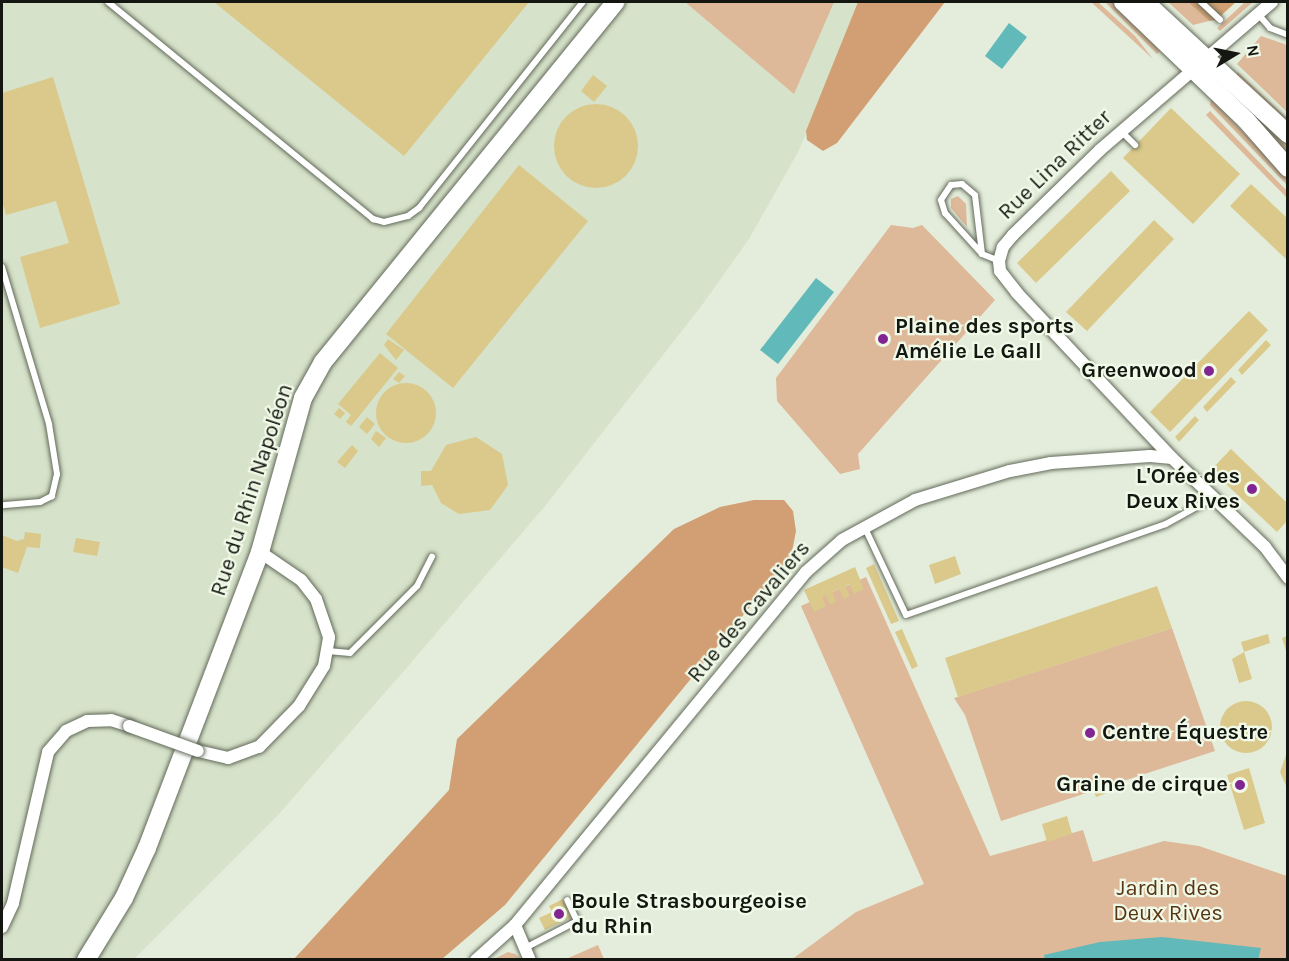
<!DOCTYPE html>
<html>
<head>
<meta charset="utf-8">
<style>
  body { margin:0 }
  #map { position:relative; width:1289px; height:961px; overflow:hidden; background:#e4eddb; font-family:Karla,sans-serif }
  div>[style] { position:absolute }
  .built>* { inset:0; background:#d6e2c9 }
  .green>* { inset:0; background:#ddb899 }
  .forest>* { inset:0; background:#d19f73 }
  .water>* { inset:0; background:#62b9b9 }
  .building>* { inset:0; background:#dac98a }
  .round { border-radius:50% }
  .roads { filter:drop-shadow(0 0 2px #626a5a) drop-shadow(0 0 2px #626a5a) }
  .lane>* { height:6px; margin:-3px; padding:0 3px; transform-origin:3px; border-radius:3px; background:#fff }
  .street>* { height:12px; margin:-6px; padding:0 6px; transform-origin:6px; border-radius:6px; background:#fff }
  .secondary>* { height:18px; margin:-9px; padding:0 9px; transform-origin:9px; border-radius:9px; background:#fff }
  .bridges { filter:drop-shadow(0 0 2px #626a5a) drop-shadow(0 0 2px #626a5a) }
  .street-bridge>* { height:12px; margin:-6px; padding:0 6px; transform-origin:6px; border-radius:6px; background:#fff }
  .dots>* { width:16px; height:16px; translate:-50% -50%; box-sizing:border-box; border:3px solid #f1fae8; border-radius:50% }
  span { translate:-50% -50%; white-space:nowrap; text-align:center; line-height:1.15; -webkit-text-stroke:4.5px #f1fae8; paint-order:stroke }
  .street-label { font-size:22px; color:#141711 }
  .poi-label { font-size:22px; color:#141711; font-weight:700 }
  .left { translate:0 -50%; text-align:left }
  .right { translate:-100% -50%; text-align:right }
  .park-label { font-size:22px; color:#583614 }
  .frame { position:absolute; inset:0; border:3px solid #141711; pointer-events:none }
  .north { position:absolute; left:1205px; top:24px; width:60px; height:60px; -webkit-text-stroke:4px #f1fae8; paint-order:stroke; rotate:80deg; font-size:16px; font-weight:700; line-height:24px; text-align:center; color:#141711 }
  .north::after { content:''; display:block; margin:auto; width:21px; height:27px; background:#141711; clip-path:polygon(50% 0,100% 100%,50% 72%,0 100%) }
</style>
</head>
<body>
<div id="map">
  <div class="built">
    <i style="clip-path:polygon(2px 2px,864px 2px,798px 152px,749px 239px,702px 305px,545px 506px,409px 665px,279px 814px,134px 959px,2px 960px)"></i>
  </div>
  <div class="green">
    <i style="clip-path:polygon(685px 2px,834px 2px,794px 94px)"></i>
    <i style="clip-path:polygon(1091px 2px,1098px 2px,1135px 36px,1153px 59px)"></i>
    <i style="clip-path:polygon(1105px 2px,1112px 2px,1160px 51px,1157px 54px)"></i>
    <i style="clip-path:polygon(1168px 2px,1188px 2px,1209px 21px,1193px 25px)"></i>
    <i style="clip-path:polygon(1245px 2px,1253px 2px,1220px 31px,1217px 28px)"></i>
    <i style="clip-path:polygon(1261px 36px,1287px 45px,1287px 112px,1237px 64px)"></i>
    <i style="clip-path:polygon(1238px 72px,1287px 118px,1287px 123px,1236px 75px)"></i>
    <i style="clip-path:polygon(1211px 99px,1287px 177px,1287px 185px,1210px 105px)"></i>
    <i style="clip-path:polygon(1210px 111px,1287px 191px,1287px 198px,1206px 115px)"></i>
    <i style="clip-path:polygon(1253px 111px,1287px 143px,1287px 158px,1250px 114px)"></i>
    <i style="clip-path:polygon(958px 196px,966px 204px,967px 227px,951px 208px,951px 199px)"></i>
    <i style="clip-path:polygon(891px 225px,913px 228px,922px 225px,995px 300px,858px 454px,860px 469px,840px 474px,777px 401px,776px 378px)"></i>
    <i style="clip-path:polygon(866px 577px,990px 856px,1083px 830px,1093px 862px,1164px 841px,1199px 846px,1287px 876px,1287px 959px,791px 960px,856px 912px,924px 884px,801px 606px)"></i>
    <i style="clip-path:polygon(1172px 628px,1215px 751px,1001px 821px,965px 715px,954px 698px)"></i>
    <i style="clip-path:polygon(598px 945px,604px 959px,566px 959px)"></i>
    <i style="clip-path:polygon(508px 952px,515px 954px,522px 959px,494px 959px)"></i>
  </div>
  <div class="forest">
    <i style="clip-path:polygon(858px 2px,945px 2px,837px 143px,823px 151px,807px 140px,806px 131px)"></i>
    <i style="clip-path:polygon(1188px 2px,1236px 2px,1216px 20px,1209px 21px)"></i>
    <i style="clip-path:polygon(754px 500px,784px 500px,793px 511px,796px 531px,791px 557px,505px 905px,442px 959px,294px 959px,449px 790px,457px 739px,674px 529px,720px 507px)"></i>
  </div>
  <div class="water">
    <i style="clip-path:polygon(1009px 23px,1027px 37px,1002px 69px,985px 56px)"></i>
    <i style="clip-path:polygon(816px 278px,834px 292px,778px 364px,760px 350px)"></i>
    <i style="clip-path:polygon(1162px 937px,1261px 948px,1258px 960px,1045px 960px,1044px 955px,1100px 942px)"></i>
  </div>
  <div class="building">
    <i style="clip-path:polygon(214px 2px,529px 2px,404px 156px)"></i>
    <i style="clip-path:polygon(593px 75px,607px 86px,594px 102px,581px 91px)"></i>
    <i style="clip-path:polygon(53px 77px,120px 304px,40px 328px,20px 257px,69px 243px,56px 201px,6px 215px,2px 201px,2px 93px)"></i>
    <i class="round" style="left:554px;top:104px;width:84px;height:84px"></i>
    <i style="clip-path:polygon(1171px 108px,1240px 174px,1193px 224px,1123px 158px)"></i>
    <i style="clip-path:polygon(519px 165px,588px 221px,453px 388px,386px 334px)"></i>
    <i style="clip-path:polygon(1111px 171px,1130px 191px,1036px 283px,1017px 263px)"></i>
    <i style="clip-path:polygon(1251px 184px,1287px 218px,1287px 260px,1230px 206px)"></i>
    <i style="clip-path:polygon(1154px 220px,1174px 239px,1087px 331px,1066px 312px)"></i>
    <i style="clip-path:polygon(1249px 311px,1268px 330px,1170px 432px,1150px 412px)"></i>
    <i style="clip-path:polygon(388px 339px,404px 350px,396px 360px,384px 345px)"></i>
    <i style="clip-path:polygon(1266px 340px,1271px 345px,1242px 375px,1238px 370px)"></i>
    <i style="clip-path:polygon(380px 353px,398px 368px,351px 426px,346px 422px,351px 415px,338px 404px)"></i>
    <i style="clip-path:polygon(399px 372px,405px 376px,399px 383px,393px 379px)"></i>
    <i style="clip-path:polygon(1231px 377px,1236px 382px,1207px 412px,1203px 407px)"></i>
    <i class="round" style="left:376px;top:383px;width:60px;height:60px"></i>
    <i style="clip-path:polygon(339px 408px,345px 413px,340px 419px,334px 414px)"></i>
    <i style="clip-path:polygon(1195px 416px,1199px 420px,1179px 442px,1175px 437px)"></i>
    <i style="clip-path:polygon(367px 417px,375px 424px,367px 434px,359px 427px)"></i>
    <i style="clip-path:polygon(376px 431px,386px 438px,379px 447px,371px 439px)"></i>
    <i style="clip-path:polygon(476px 437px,502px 454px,508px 485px,490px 510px,459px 514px,441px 503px,432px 485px,421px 486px,421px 471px,431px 471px,446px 445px)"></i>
    <i style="clip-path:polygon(352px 445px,358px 451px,345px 468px,337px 462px)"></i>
    <i style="clip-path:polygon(1231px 449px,1287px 503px,1287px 521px,1277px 532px,1211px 470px)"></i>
    <i style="clip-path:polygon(25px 532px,41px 534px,40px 548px,27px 547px,18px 573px,2px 567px,2px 535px,17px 541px,24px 539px)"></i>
    <i style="clip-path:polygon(76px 538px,100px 542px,97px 556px,73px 552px)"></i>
    <i style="clip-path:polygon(955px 556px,961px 574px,935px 584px,929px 565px)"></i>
    <i style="clip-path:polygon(874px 564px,899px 621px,891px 624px,866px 568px)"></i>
    <i style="clip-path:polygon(855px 567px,864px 589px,854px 594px,849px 584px,845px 586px,850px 596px,844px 599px,839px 589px,832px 592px,836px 602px,830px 605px,826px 595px,822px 597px,826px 606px,814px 612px,804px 590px)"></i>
    <i style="clip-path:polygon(1157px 586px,1172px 628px,958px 697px,945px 658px)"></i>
    <i style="clip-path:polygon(902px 629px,918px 666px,912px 669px,895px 632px)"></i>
    <i style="clip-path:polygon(1268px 634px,1270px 643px,1244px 652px,1252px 679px,1239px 683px,1232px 659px,1244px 652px,1241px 642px)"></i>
    <i style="clip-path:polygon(1287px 636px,1287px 654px,1282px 638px)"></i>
    <i class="round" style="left:1220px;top:701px;width:52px;height:52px"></i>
    <i style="clip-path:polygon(1287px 752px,1287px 788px,1280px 772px)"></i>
    <i style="clip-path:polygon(1249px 768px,1265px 823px,1244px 830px,1227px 775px)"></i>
    <i style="clip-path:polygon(1106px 787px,1107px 793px,1096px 797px,1094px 791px)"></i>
    <i style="clip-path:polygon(1067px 816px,1072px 834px,1047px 842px,1042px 824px)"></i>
    <i style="clip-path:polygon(563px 899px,572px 917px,545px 930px,539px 918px,552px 912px,549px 906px)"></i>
  </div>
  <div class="roads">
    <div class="lane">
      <i style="left:108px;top:2px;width:343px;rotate:39.3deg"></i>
      <i style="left:373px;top:219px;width:11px;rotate:15deg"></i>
      <i style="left:384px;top:222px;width:25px;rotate:-14deg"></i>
      <i style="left:408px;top:216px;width:14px;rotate:-36deg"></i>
      <i style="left:419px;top:208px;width:263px;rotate:-51.5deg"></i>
      <i style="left:1201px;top:2px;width:26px;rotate:43deg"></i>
      <i style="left:1258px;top:14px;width:18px;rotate:49deg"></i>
      <i style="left:1270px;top:28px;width:19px;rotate:21deg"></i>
      <i style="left:1121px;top:131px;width:20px;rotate:45deg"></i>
      <i style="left:982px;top:254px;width:59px;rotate:-96.8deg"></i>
      <i style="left:975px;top:195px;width:17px;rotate:-140deg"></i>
      <i style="left:962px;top:184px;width:11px;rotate:175deg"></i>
      <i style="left:951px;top:185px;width:18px;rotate:124deg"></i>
      <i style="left:941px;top:200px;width:14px;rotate:73deg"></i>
      <i style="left:945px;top:213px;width:55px;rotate:47.9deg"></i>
      <i style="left:982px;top:254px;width:18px;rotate:22deg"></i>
      <i style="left:2px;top:267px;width:164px;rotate:73.3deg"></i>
      <i style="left:49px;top:424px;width:51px;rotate:80.9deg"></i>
      <i style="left:57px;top:474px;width:23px;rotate:103deg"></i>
      <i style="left:52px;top:496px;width:13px;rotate:153deg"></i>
      <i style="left:40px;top:502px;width:38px;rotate:175deg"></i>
      <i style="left:864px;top:526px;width:98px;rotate:64.7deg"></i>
      <i style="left:906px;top:615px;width:275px;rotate:-19.3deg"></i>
      <i style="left:1166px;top:524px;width:54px;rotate:-29deg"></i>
      <i style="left:328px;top:651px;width:22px;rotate:5deg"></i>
      <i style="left:350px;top:653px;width:95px;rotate:-45deg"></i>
      <i style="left:417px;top:586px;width:33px;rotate:-63deg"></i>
      <i style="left:525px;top:948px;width:59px;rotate:-27.4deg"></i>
      <i style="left:577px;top:921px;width:23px;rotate:-115deg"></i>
    </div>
    <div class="street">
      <i style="left:1272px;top:2px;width:227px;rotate:139.3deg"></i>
      <i style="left:1100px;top:150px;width:122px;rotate:135.7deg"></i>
      <i style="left:1013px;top:235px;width:16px;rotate:130deg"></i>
      <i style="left:1003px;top:247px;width:15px;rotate:106deg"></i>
      <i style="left:999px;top:261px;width:10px;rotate:84deg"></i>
      <i style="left:1000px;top:271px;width:28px;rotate:52deg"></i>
      <i style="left:1017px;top:293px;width:226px;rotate:46.8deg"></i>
      <i style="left:1172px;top:458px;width:129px;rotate:43.7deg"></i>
      <i style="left:1265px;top:547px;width:39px;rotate:53deg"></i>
      <i style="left:198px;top:751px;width:31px;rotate:13deg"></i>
      <i style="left:228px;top:758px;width:33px;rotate:-20deg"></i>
      <i style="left:259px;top:747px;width:57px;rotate:-45.7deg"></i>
      <i style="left:299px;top:706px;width:47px;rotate:-58deg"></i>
      <i style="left:324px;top:666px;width:29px;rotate:-80deg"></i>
      <i style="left:329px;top:637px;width:40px;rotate:-108.9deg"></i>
      <i style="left:316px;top:599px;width:24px;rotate:-128deg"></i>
      <i style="left:301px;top:580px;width:50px;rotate:-145.7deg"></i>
      <i style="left:515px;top:925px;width:38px;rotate:67deg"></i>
      <i style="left:2px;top:927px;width:26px;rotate:-65deg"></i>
      <i style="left:13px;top:903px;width:155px;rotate:-76.9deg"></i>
      <i style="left:48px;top:752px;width:28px;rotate:-49deg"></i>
      <i style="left:66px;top:731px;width:23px;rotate:-25deg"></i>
      <i style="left:87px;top:721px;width:24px;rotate:-2deg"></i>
      <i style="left:111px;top:720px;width:19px;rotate:18deg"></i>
      <i style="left:476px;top:960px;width:52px;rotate:-41.9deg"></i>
      <i style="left:515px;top:925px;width:457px;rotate:-50.5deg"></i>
      <i style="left:806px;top:572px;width:48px;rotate:-41.6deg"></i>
      <i style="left:842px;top:540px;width:83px;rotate:-28.7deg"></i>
      <i style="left:915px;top:500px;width:99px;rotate:-17deg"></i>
      <i style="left:1010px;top:471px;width:42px;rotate:-11deg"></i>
      <i style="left:1051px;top:463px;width:99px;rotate:-4deg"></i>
      <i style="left:1150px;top:456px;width:22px;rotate:5deg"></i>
    </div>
    <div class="secondary">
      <i style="left:1123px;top:2px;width:170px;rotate:43.8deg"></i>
      <i style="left:1246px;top:120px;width:64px;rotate:48.8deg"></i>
      <i style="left:1145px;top:2px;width:195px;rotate:42.7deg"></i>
      <i style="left:86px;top:960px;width:73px;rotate:-58.5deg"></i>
      <i style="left:124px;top:898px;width:55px;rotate:-65.3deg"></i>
      <i style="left:147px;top:848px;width:317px;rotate:-69.1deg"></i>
      <i style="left:260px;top:552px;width:160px;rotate:-74.4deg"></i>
      <i style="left:303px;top:398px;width:41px;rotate:-60.9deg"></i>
      <i style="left:323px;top:362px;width:464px;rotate:-50.9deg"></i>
    </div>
  </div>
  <div class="bridges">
    <div class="street-bridge">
      <i style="left:129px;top:726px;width:73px;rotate:19.9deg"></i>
    </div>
  </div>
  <div class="dots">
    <i style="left:883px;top:339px;background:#812592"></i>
    <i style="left:1209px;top:371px;background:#812592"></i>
    <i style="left:1252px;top:489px;background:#812592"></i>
    <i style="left:1090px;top:733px;background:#812592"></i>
    <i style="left:1240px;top:785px;background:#812592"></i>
    <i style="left:559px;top:914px;background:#812592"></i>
  </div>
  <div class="street-label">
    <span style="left:1055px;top:165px;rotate:-44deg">Rue Lina Ritter</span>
    <span style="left:252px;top:490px;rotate:-72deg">Rue du Rhin Napoléon</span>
    <span style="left:749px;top:612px;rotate:-50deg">Rue des Cavaliers</span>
  </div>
  <div class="poi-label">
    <span class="left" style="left:895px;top:339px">Plaine des sports<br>Amélie Le Gall</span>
    <span class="right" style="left:1197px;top:371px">Greenwood</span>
    <span class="right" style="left:1240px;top:489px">L'Orée des<br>Deux Rives</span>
    <span class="left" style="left:1102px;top:733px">Centre Équestre</span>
    <span class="right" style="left:1228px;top:785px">Graine de cirque</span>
    <span class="left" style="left:571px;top:914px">Boule Strasbourgeoise<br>du Rhin</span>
  </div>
  <div class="park-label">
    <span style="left:1168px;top:901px">Jardin des<br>Deux Rives</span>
  </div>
  <div class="frame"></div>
  <div class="north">N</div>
</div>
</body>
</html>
